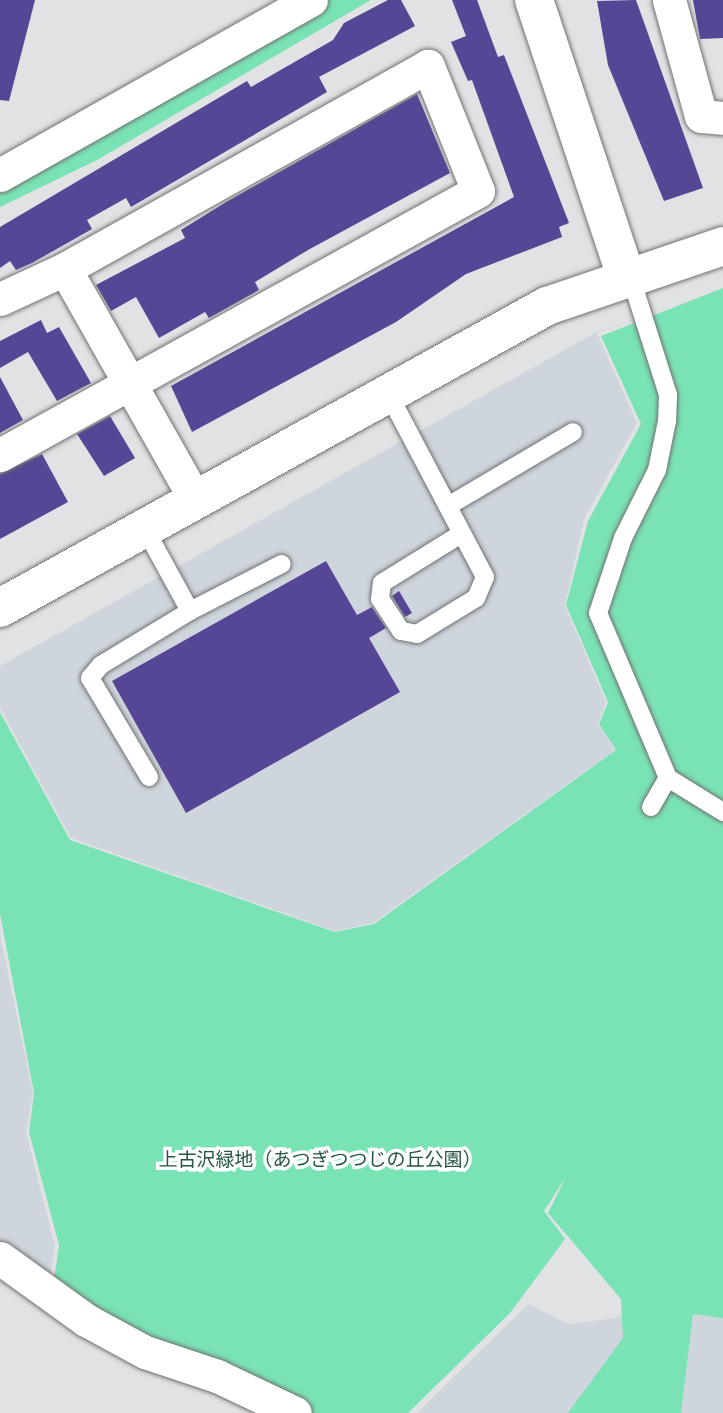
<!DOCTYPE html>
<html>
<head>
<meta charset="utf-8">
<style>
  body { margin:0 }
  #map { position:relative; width:723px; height:1413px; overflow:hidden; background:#e1e2e4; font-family:"Fira Sans","Noto Sans JP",sans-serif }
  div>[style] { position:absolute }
  .built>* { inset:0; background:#ced5dc }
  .green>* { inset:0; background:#7ae3b5 }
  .building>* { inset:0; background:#554696 }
  .roads { filter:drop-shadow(0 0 2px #717273) drop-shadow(0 0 2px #717273) }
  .lane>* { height:18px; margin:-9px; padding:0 9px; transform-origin:9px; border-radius:9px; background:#fff }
  .street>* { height:33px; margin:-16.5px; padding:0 16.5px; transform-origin:16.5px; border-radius:16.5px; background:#fff }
  .secondary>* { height:38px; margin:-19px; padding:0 19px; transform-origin:19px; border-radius:19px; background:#fff }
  span { translate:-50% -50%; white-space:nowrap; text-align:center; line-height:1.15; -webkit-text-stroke:7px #fff; paint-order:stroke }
  .park-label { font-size:19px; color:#275742 }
</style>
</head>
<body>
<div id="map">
  <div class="built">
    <i style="clip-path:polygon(723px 287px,597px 333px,637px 423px,584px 519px,565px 606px,606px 702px,598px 724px,615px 750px,373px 923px,335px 931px,71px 838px,0 708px,0 666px,595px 333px)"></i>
    <i style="clip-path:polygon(0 934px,33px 1093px,26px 1132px,55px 1246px,49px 1280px,0 1245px)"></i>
    <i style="clip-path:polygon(723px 1280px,723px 1413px,417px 1413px,528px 1304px,568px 1324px,616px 1318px,640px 1301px)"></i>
  </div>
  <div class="green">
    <i style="clip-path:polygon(322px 0,371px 0,97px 160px,0 207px,0 162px)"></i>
    <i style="clip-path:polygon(723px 288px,723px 1318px,693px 1314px,681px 1413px,568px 1413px,623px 1338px,621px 1299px,548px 1213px,566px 1177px,544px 1211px,565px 1239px,510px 1313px,408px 1413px,310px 1413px,150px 1343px,54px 1280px,59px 1245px,29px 1132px,34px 1093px,0 914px,0 712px,70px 840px,335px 932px,374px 924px,616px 750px,599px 724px,608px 702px,566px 605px,588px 521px,641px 424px,601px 336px)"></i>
  </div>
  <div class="building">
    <i style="clip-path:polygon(0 0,35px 0,9px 101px,0 100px)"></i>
    <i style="clip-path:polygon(388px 0,401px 0,415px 26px,319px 77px,327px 92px,131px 207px,126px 198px,87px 220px,92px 229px,32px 263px,16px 270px,10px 261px,0 268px,0 227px,247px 81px,251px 87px,333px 40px,344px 23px)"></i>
    <i style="clip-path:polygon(452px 0,477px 0,498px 57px,504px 55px,569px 223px,559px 227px,562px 237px,466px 274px,396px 322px,192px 432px,171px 386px,514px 197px,472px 80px,468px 81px,451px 42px,466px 36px)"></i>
    <i style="clip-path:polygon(636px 0,703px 188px,664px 201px,608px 65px,597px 1px)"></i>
    <i style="clip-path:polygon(693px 0,723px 0,723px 38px,700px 39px)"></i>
    <i style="clip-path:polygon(417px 94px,450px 173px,308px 250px,255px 282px,259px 290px,209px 318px,205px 312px,159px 338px,136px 297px,111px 311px,96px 285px,185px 238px,181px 230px,226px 202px)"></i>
    <i style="clip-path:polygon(41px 320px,47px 333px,59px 327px,91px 383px,57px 401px,28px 352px,0 368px,0 341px)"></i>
    <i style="clip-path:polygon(0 377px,23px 420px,0 433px)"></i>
    <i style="clip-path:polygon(110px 416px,135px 458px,104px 476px,77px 434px)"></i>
    <i style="clip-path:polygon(42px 454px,68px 502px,0 539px,0 474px)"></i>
    <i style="clip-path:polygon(326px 561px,357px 615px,372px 607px,386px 628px,369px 638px,400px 692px,186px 813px,112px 681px)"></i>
    <i style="clip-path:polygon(399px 591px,412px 613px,405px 617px,392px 596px)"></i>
  </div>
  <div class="roads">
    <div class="lane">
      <i style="left:630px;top:275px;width:126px;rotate:72.4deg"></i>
      <i style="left:668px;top:395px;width:26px;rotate:92deg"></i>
      <i style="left:667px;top:421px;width:50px;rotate:101.5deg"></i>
      <i style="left:657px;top:470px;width:76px;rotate:116.6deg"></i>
      <i style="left:623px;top:538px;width:79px;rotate:108.4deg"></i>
      <i style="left:598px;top:613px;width:179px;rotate:67deg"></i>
      <i style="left:668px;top:778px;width:65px;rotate:31.7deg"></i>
      <i style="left:388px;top:393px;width:208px;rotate:62.2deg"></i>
      <i style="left:485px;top:577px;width:23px;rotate:113deg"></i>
      <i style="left:476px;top:598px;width:69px;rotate:148.6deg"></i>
      <i style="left:417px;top:634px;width:16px;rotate:-169deg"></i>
      <i style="left:401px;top:631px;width:38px;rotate:-123deg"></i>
      <i style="left:380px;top:599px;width:16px;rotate:-83deg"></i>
      <i style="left:382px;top:583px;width:93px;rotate:-31.8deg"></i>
      <i style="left:448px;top:506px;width:145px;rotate:-30.6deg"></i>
      <i style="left:144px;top:527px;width:96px;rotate:61.3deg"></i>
      <i style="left:190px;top:611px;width:103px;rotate:-27.1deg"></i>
      <i style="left:149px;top:777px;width:115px;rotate:-120.8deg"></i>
      <i style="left:90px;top:678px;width:17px;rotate:-50deg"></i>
      <i style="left:101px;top:665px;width:104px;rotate:-31.2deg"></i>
      <i style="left:651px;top:807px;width:34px;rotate:-60deg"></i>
    </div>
    <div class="street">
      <i style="left:669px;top:0;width:120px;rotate:74.6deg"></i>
      <i style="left:701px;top:116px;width:22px;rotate:5deg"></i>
      <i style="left:0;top:175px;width:357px;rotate:-29.4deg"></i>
      <i style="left:0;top:299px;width:72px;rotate:-24.8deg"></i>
      <i style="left:65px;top:269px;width:264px;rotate:60.5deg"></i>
      <i style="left:0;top:455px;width:546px;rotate:-28.91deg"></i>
      <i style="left:478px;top:191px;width:135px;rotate:-111.8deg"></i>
      <i style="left:428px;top:66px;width:416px;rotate:150.8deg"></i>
      <i style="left:0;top:1258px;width:106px;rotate:35.8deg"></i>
      <i style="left:86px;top:1320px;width:67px;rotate:28.5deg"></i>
      <i style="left:145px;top:1352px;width:76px;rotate:18.4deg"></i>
      <i style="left:217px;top:1376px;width:86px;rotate:25.4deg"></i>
    </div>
    <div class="secondary">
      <i style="left:534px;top:0;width:292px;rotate:71.6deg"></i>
      <i style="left:0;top:608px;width:625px;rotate:-28.9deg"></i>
      <i style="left:547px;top:306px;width:186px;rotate:-18.8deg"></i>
    </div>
  </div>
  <div class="park-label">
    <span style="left:320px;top:1160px">上古沢緑地（あつぎつつじの丘公園）</span>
  </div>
</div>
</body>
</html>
